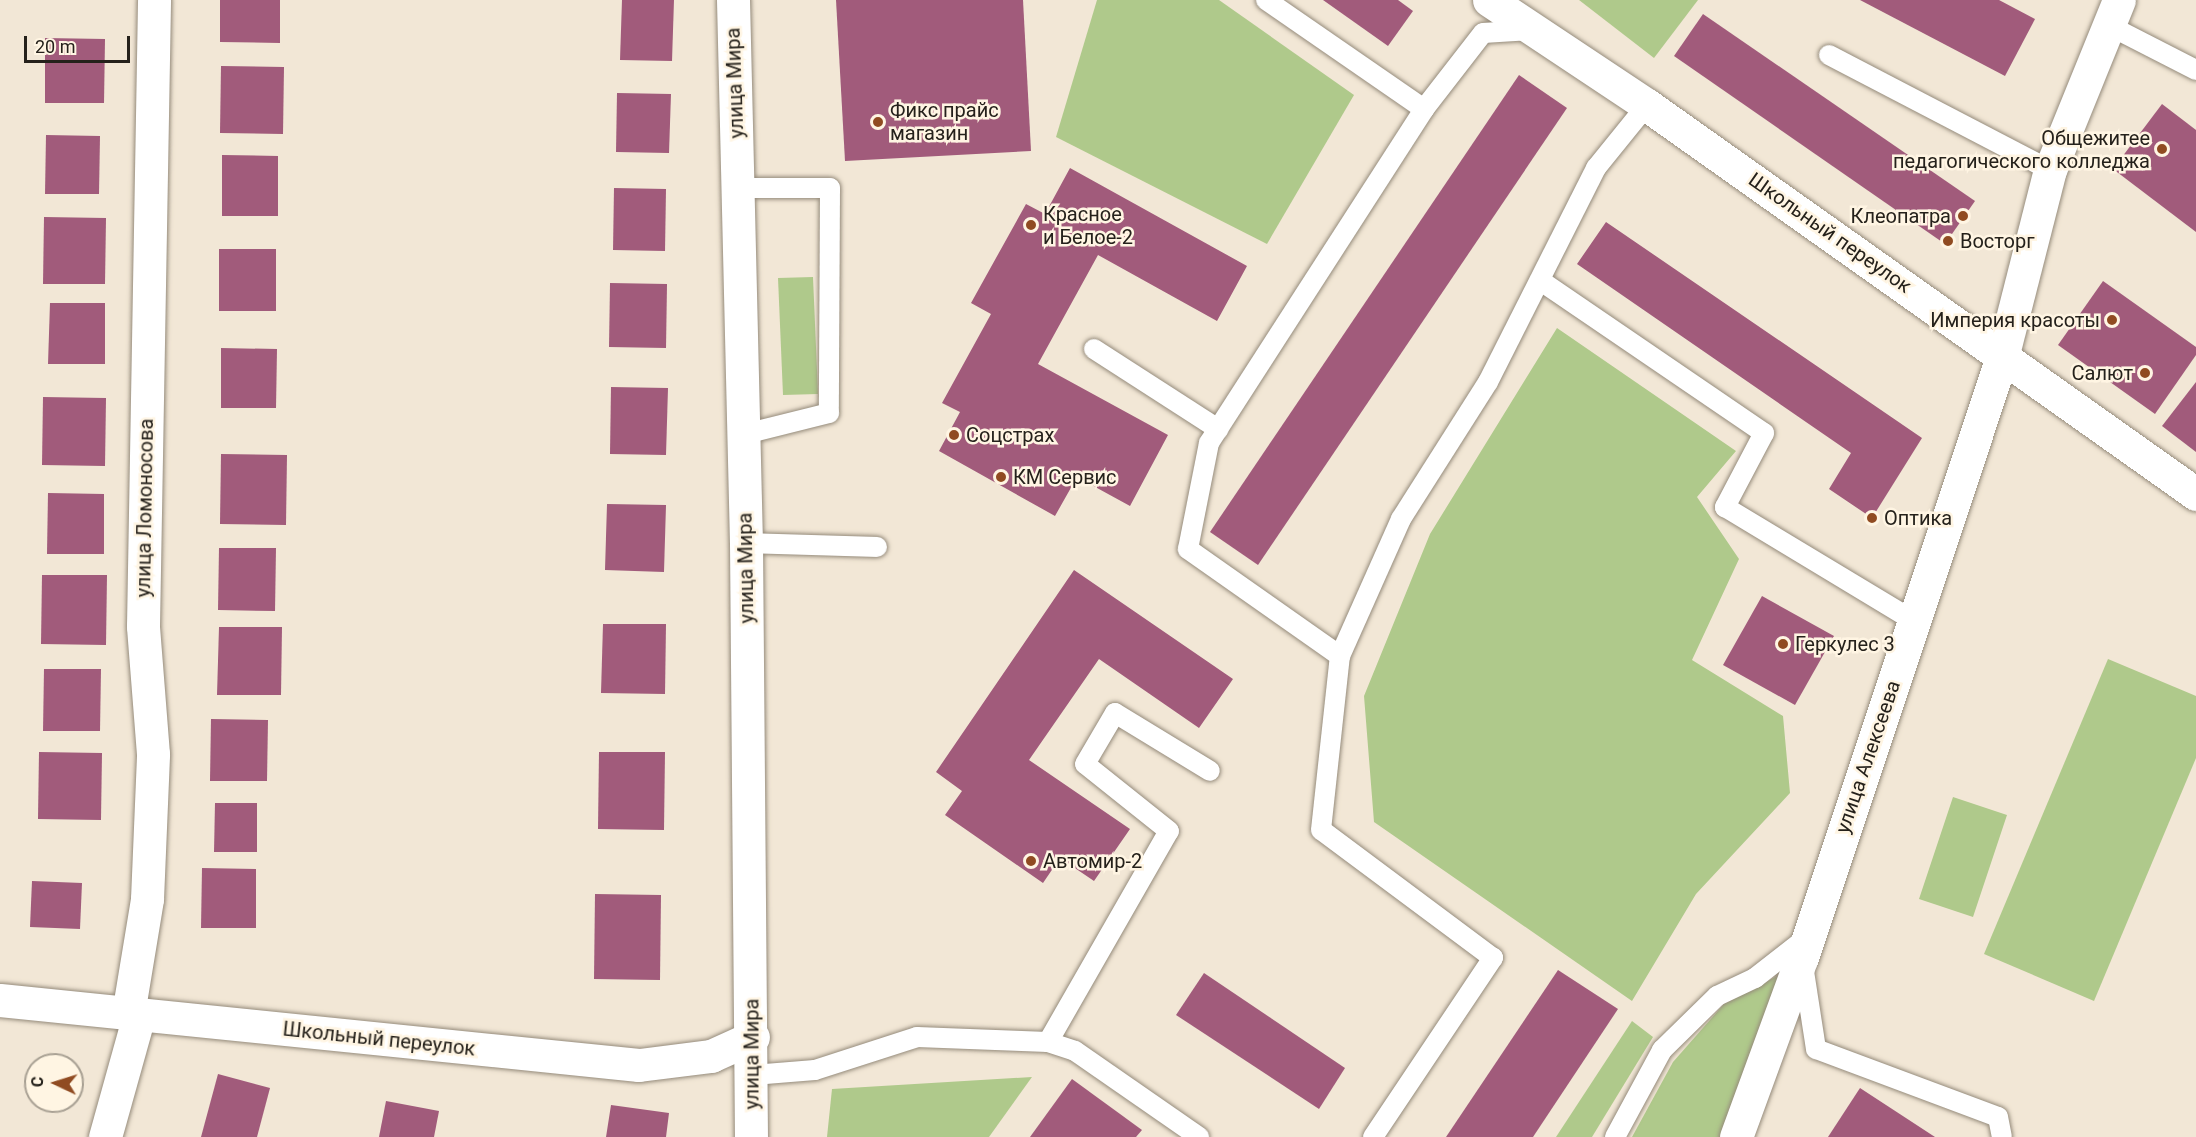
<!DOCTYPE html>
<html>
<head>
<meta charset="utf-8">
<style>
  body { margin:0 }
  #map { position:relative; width:2196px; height:1137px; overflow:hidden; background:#f2e7d6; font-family:Roboto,sans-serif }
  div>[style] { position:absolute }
  .green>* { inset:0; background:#afc98b }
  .building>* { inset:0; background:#a15b7b }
  .roads { filter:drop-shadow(0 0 2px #958b7b) drop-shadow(0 0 2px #958b7b) }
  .lane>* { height:20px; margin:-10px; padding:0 10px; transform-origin:10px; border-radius:10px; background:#fff }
  .street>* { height:33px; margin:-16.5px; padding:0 16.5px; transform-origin:16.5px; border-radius:16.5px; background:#fff }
  .secondary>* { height:33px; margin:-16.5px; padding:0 16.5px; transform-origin:16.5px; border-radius:16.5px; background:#fff }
  .dots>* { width:16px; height:16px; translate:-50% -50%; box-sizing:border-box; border:3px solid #fff5e3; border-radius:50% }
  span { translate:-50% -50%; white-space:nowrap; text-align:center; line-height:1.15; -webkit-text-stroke:5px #fff5e3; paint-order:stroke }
  .street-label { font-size:20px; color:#25211b }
  .poi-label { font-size:20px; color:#25211b }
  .left { translate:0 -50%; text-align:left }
  .right { translate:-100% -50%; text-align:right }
  .north { position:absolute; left:24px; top:1053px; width:60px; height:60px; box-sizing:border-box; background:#fff5e3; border:2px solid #a8a093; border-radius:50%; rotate:274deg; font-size:16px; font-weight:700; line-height:24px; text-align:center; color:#25211b }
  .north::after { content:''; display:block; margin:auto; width:21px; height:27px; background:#904b21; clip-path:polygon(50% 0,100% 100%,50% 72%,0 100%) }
  .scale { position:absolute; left:24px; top:36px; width:106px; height:27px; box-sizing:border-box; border:3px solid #25211b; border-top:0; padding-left:8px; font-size:18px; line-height:21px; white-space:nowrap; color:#25211b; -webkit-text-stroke:4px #fff5e3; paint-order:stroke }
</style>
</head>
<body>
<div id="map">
  <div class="green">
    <i style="clip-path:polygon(1097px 0,1219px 0,1354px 95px,1267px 244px,1056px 137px)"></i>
    <i style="clip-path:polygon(1579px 0,1698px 0,1654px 58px)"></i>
    <i style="clip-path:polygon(813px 277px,818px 394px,783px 395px,778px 278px)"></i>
    <i style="clip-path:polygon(1557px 328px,1736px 451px,1697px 497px,1739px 559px,1692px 660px,1783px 716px,1790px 793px,1696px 894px,1632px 1001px,1374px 822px,1364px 696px,1430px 534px)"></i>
    <i style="clip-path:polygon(2108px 659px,2196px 696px,2196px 758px,2094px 1001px,1984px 954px)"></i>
    <i style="clip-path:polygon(1953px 797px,2007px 815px,1973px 917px,1919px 899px)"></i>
    <i style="clip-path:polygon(1785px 972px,1723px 1137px,1632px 1137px,1673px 1062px,1724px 1004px)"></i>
    <i style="clip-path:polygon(1632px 1021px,1653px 1037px,1592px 1137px,1556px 1137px)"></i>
    <i style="clip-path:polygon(1032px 1077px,989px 1137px,827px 1137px,832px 1089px)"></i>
  </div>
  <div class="building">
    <i style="clip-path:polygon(220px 0,280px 0,280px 43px,220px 42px)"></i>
    <i style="clip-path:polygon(622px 0,674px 0,672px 61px,620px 60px)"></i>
    <i style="clip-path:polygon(836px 0,1023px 0,1031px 151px,845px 161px)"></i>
    <i style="clip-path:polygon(1323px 0,1398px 0,1413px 11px,1388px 46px)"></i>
    <i style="clip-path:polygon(1860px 0,1999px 0,2035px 19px,2005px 76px)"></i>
    <i style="clip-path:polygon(1703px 14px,1975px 201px,1945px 244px,1674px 56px)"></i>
    <i style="clip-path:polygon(45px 38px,105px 39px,104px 103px,45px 103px)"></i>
    <i style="clip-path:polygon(221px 66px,284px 67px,283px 134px,220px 133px)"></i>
    <i style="clip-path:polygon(1519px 75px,1567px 108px,1258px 565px,1210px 532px)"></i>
    <i style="clip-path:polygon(617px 93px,671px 94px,669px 153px,616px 152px)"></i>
    <i style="clip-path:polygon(2162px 104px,2196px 130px,2196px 232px,2113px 169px)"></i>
    <i style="clip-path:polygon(46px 135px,100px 136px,99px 194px,45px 194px)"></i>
    <i style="clip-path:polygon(222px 155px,278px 156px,278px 216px,222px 216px)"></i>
    <i style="clip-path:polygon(1070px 168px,1247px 266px,1217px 321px,1098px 255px,1038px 364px,1168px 435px,1130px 506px,1077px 477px,1055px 516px,939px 451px,960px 412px,942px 403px,991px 314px,971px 303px,1026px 204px,1045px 214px)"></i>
    <i style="clip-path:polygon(614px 188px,666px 189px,665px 251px,613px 250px)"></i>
    <i style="clip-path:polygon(44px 217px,106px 218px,105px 284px,43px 284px)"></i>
    <i style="clip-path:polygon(1606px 222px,1922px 438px,1872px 518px,1829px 489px,1851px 453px,1577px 264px)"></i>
    <i style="clip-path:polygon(219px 249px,276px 249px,276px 311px,219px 311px)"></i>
    <i style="clip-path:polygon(2103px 281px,2196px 347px,2196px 355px,2155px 414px,2058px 345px)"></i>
    <i style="clip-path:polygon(610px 283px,667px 284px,666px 348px,609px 347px)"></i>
    <i style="clip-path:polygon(50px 303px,105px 303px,105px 364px,48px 364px)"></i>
    <i style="clip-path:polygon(221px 348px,277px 349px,276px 408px,221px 408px)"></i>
    <i style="clip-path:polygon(2196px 382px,2196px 452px,2162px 426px)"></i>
    <i style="clip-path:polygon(611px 387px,668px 388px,666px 455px,610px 454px)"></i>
    <i style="clip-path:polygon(43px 397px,106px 398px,105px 466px,42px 465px)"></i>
    <i style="clip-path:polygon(221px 454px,287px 455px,286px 525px,220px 524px)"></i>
    <i style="clip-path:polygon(48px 493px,104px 494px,104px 554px,47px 554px)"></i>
    <i style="clip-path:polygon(607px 504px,666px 505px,664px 572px,605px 570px)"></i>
    <i style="clip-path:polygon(219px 548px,276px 548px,275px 611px,218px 610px)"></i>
    <i style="clip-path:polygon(1074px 570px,1233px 679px,1199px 728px,1099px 659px,1029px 760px,1130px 829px,1094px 881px,1060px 858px,1043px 883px,945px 815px,962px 791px,936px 772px)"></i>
    <i style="clip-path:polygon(42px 575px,107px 575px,106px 645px,41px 644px)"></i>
    <i style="clip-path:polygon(1762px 596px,1834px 636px,1795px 705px,1723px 665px)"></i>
    <i style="clip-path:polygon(603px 624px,666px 624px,665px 694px,601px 693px)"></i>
    <i style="clip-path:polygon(219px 627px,282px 627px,281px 695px,217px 695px)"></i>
    <i style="clip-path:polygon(44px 669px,101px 669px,100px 731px,43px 731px)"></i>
    <i style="clip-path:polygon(211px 719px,268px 720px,267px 781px,210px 781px)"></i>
    <i style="clip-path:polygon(39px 752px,102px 753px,101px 820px,38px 819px)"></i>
    <i style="clip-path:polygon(599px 752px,665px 752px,664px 830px,598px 829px)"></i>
    <i style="clip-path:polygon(215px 803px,257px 803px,257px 852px,214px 852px)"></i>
    <i style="clip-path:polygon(202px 868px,256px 869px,256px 928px,201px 928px)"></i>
    <i style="clip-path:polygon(32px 881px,82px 883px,80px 929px,30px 927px)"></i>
    <i style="clip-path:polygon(595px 894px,661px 895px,660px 980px,594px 979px)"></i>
    <i style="clip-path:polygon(1558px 970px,1618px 1009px,1533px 1137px,1446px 1137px)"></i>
    <i style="clip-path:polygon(1204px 973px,1345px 1068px,1319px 1109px,1176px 1015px)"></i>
    <i style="clip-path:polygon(218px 1074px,270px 1088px,257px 1137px,201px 1137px)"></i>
    <i style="clip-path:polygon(1072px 1079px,1142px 1130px,1136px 1137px,1030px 1137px)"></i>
    <i style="clip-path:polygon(1860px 1088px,1935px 1137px,1828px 1137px)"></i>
    <i style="clip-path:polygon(386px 1101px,439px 1111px,434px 1137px,379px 1137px)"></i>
    <i style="clip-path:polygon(611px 1105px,669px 1113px,666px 1137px,606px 1137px)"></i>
  </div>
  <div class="roads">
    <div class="lane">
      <i style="left:1266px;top:0;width:192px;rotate:34.6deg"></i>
      <i style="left:2108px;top:25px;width:99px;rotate:27.1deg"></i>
      <i style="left:1829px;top:55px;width:249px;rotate:27.5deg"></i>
      <i style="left:738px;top:188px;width:92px"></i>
      <i style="left:830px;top:188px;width:225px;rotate:90.3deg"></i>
      <i style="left:829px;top:413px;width:91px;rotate:166deg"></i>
      <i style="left:1541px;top:281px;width:270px;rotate:34.3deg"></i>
      <i style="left:1764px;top:433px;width:84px;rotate:117.8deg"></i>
      <i style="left:1725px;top:507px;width:221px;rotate:31.1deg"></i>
      <i style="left:1094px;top:349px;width:148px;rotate:32.8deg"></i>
      <i style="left:746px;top:543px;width:131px;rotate:1.7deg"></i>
      <i style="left:1340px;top:656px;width:186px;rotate:-144.9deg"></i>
      <i style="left:1188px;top:549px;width:108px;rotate:-78.8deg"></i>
      <i style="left:1209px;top:443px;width:397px;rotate:-57.2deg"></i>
      <i style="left:1424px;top:109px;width:96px;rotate:-52.2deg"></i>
      <i style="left:1483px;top:33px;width:48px;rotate:-3.6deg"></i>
      <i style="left:1803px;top:965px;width:85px;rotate:81.2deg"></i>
      <i style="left:1816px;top:1049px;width:194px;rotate:20.5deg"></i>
      <i style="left:1998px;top:1117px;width:20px;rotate:79deg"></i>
      <i style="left:1048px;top:1042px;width:243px;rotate:-60.2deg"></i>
      <i style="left:1169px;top:831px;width:107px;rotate:-141.4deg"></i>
      <i style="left:1085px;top:764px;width:59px;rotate:-59.5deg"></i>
      <i style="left:1115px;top:713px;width:111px;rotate:31.4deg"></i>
      <i style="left:753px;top:1075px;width:62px;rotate:-4.6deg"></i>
      <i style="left:815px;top:1070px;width:107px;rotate:-17.9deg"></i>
      <i style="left:917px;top:1037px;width:131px;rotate:2.2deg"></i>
      <i style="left:1048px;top:1042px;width:28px;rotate:18deg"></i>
      <i style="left:1075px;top:1051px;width:151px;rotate:34.7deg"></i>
      <i style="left:1373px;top:1137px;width:216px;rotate:-56.2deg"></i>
      <i style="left:1493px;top:958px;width:214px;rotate:-143.3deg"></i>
      <i style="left:1321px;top:830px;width:175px;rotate:-83.8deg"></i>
      <i style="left:1340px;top:656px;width:150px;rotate:-66deg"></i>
      <i style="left:1401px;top:519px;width:162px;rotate:-57.6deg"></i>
      <i style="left:1488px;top:382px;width:240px;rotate:-63.2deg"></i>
      <i style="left:1596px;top:168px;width:81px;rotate:-51deg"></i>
      <i style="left:1615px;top:1137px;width:99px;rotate:-61.6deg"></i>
      <i style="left:1662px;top:1050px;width:77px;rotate:-44.5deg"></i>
      <i style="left:1717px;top:996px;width:42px;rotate:-25.3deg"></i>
      <i style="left:1755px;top:978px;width:63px;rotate:-38deg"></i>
    </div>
    <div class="street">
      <i style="left:1489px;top:0;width:190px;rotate:33.6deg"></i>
      <i style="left:1647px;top:105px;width:673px;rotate:35.32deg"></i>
      <i style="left:128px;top:1014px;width:117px;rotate:-80.6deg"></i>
      <i style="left:147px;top:899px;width:145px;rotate:-87.6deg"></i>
      <i style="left:153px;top:754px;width:128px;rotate:-94.5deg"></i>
      <i style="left:143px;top:626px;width:626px;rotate:-88.99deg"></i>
      <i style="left:105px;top:1137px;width:127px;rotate:-74.4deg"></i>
      <i style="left:1736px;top:1137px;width:192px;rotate:-69.9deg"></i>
      <i style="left:1802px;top:957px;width:636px;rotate:-71.57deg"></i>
      <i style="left:2003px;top:354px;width:190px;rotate:-75.7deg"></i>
      <i style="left:2050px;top:170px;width:183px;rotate:-67.9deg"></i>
    </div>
    <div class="secondary">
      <i style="left:733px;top:0;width:543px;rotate:88.63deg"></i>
      <i style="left:746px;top:543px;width:594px;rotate:89.52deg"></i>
      <i style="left:0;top:1000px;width:642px;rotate:5.81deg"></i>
      <i style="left:639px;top:1065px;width:73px;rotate:-7.1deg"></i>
      <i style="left:711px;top:1056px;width:46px;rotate:-24.3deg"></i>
    </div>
  </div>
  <div class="dots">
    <i style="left:878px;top:122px;background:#904b21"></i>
    <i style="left:2162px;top:149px;background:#904b21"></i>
    <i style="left:1963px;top:216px;background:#904b21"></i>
    <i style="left:1031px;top:225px;background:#904b21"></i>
    <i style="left:1948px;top:241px;background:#904b21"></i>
    <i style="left:2112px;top:320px;background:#904b21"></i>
    <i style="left:2145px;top:373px;background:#904b21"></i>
    <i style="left:954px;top:435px;background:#904b21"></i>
    <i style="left:1001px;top:477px;background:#904b21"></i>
    <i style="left:1872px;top:518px;background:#904b21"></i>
    <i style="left:1783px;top:644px;background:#904b21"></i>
    <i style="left:1031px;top:861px;background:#904b21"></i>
  </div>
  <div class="street-label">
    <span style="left:735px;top:83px;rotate:-92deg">улица Мира</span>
    <span style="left:1830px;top:233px;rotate:35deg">Школьный переулок</span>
    <span style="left:145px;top:508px;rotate:-89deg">улица Ломоносова</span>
    <span style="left:746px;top:568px;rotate:-91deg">улица Мира</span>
    <span style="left:1868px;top:757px;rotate:-71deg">улица Алексеева</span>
    <span style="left:379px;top:1039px;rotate:6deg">Школьный переулок</span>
    <span style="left:752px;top:1054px;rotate:-90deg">улица Мира</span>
  </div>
  <div class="poi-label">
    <span class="left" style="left:890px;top:122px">Фикс прайс<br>магазин</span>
    <span class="right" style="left:2150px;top:150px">Общежитее<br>педагогического колледжа</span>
    <span class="left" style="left:1043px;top:226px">Красное<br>и Белое-2</span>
    <span class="right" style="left:1951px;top:216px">Клеопатра</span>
    <span class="left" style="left:1960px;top:241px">Восторг</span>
    <span class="right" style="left:2100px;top:320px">Империя красоты</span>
    <span class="right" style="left:2133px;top:373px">Салют</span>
    <span class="left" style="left:966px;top:435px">Соцстрах</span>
    <span class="left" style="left:1013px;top:477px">КМ Сервис</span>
    <span class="left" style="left:1884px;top:518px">Оптика</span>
    <span class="left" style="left:1795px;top:644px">Геркулес 3</span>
    <span class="left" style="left:1043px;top:861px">Автомир-2</span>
  </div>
  <div class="north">С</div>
  <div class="scale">20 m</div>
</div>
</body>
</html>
